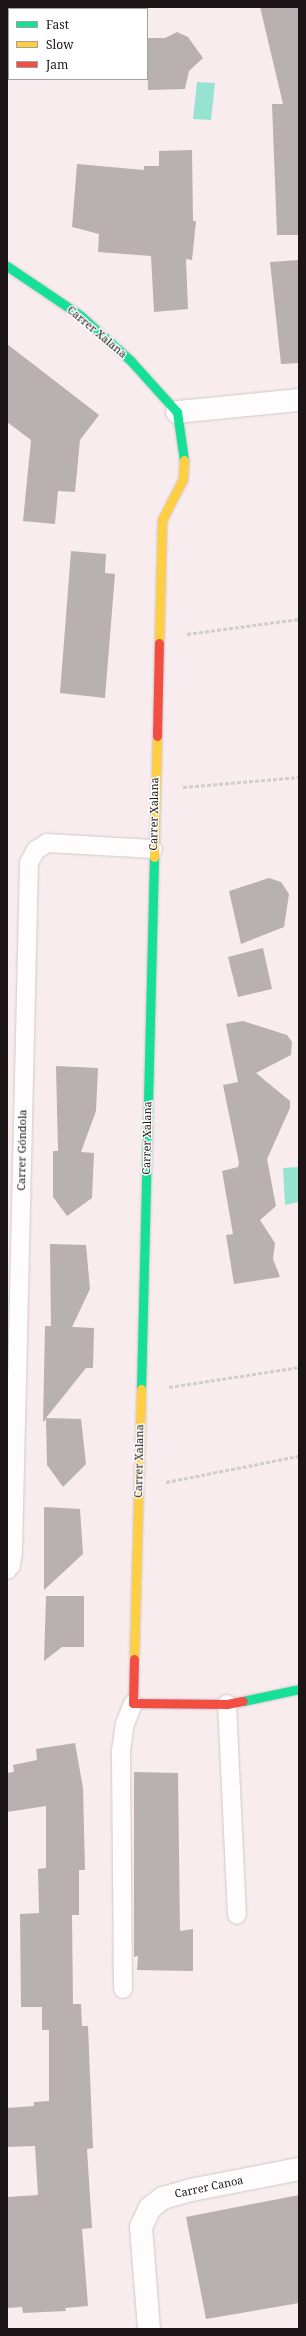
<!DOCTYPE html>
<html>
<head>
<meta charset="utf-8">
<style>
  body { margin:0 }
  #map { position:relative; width:306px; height:2336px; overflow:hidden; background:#f8ecee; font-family:"Noto Serif",serif }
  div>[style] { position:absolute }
  .water>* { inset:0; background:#97e3d1 }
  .building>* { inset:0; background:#b9b0b2 }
  .path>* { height:2.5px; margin-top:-1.25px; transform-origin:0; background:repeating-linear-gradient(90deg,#d1cdce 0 4px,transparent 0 6px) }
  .roads { filter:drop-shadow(0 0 1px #d0c8c9) drop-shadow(0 0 1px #d0c8c9) }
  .lane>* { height:18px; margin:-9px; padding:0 9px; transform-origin:9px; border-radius:9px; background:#fefcfc }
  .street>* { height:22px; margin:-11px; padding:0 11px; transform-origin:11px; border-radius:11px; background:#fefcfc }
  .fast>* { height:9px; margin:-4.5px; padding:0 4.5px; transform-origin:4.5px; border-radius:4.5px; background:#16e098 }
  .slow>* { height:9px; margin:-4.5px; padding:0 4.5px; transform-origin:4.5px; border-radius:4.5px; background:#ffcf43 }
  .jam>* { height:9px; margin:-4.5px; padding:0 4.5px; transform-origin:4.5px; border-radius:4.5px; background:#f24e42 }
  span { translate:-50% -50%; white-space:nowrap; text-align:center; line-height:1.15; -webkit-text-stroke:3px #fff; paint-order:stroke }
  .street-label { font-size:11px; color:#1c1416 }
  .frame { position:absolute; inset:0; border:8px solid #1c1416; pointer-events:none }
  .legend { position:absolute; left:8px; top:8px; width:140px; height:72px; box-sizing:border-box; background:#fff; border:1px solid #a4a1a2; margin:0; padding:5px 7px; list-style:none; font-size:12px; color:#1c1416 }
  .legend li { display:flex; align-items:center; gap:8px; height:20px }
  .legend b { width:20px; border:1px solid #a4a1a2 }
</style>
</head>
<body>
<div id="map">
  <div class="water">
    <i style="clip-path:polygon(197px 82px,215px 83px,211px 120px,193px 119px)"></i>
    <i style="clip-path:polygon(299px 1167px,299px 1202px,285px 1205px,283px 1168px)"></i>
  </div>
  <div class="building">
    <i style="clip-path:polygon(260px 7px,299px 7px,299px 235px,277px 235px,272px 104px,283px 104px)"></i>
    <i style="clip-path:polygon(177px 32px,188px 37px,203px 58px,189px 71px,185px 89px,148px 90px,147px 38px,165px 38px)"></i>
    <i style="clip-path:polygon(192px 150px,193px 221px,196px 221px,192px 260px,186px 259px,188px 309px,154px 312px,151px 256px,98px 252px,99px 234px,72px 227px,77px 164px,144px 170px,144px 166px,159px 166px,159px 151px)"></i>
    <i style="clip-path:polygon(299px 260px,299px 363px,281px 364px,270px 262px)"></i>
    <i style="clip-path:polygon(7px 344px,99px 415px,80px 440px,75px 492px,58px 491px,55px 524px,23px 521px,31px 440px,7px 422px)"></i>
    <i style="clip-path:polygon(71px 551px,106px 554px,105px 573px,115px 574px,105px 698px,60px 693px)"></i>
    <i style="clip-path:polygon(269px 878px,281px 882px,289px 894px,284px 927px,241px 944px,229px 891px)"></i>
    <i style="clip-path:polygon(263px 948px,272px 989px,238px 997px,228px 957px)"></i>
    <i style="clip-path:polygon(243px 1021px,287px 1035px,292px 1042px,291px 1055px,256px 1073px,290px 1101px,290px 1108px,267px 1159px,276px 1206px,260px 1220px,275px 1243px,273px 1259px,280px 1277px,234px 1284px,226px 1235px,233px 1234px,222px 1171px,238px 1167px,239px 1163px,223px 1085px,238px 1082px,226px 1024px)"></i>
    <i style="clip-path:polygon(56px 1066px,98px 1068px,96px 1111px,81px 1152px,94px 1153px,92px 1198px,67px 1216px,53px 1197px,53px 1151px,58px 1151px)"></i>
    <i style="clip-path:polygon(50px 1244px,86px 1245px,90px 1289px,72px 1327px,94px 1328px,93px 1368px,86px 1368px,46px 1418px,81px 1419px,86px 1464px,63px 1487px,47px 1465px,46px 1419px,43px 1422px,45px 1326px,51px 1326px)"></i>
    <i style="clip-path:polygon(44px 1507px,80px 1509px,83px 1554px,44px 1590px)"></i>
    <i style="clip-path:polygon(46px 1596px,84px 1596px,84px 1647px,62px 1647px,44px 1661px)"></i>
    <i style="clip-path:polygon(75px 1743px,83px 1788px,85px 1870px,79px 1870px,79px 1915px,72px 1915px,73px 2004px,81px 2004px,82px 2026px,88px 2026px,93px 2148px,87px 2149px,92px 2228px,82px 2229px,88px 2306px,65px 2308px,66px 2311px,23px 2313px,22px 2307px,7px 2308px,7px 2197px,38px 2195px,35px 2146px,7px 2147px,7px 2108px,34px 2106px,34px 2102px,49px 2101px,49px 2030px,42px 2030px,42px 2007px,21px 2007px,20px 1914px,39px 1913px,38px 1869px,46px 1868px,46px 1806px,7px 1812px,7px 1773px,14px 1772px,13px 1765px,37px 1760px,36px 1749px)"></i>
    <i style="clip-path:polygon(134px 1772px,178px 1773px,180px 1931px,193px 1929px,193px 1971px,137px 1970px,138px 1956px,134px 1957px)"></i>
    <i style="clip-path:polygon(299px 2195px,299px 2303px,206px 2319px,186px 2217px)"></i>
  </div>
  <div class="path">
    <i style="left:187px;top:634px;width:113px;rotate:-7.6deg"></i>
    <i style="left:183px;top:787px;width:116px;rotate:-4.9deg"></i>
    <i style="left:169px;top:1387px;width:132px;rotate:-8.7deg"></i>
    <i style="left:166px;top:1482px;width:136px;rotate:-11.1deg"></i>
  </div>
  <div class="roads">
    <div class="lane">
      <i style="left:132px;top:7px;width:2px;rotate:63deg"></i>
      <i style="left:7px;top:1570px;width:6px;rotate:-51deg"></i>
      <i style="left:11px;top:1565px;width:13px;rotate:-81deg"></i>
      <i style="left:13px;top:1552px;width:689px;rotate:-88.67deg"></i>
      <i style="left:29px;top:863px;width:15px;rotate:-62deg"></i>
      <i style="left:36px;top:850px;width:13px;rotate:-32deg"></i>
      <i style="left:47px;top:843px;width:106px;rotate:3.2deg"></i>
      <i style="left:227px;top:1704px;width:211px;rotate:87.3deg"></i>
      <i style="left:123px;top:1989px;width:238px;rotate:-90.5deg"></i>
      <i style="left:121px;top:1751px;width:27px;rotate:-82deg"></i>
      <i style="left:125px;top:1724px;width:22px;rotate:-69deg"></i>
    </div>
    <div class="street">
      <i style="left:177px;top:412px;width:123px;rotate:-5.6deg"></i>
      <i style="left:149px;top:2329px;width:102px;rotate:-94.5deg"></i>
      <i style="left:141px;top:2227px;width:21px;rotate:-65deg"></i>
      <i style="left:150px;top:2208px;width:16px;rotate:-38deg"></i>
      <i style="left:163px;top:2198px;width:29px;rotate:-16deg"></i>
      <i style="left:191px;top:2190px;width:110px;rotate:-11deg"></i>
    </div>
    <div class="fast">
      <i style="left:7px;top:266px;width:89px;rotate:34deg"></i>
      <i style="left:81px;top:316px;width:66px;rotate:41.9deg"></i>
      <i style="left:130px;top:360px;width:70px;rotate:47.9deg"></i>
      <i style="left:177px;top:412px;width:49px;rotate:81.7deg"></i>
      <i style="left:141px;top:1389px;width:532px;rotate:-88.6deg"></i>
      <i style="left:243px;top:1701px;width:57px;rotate:-12.1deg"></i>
    </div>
    <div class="slow">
      <i style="left:159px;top:643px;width:123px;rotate:-88.6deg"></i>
      <i style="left:162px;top:520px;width:46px;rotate:-62.9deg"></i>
      <i style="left:183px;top:479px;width:19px;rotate:-87deg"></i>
      <i style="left:154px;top:857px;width:121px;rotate:-88.6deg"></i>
      <i style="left:134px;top:1659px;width:270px;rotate:-88.5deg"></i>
    </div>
    <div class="jam">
      <i style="left:157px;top:736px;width:93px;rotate:-88.8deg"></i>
      <i style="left:134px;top:1659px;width:44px;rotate:91.3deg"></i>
      <i style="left:133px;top:1703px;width:94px;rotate:0.6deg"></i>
      <i style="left:227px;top:1704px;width:16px;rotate:-11deg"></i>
    </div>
  </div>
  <div class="street-label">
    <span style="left:97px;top:332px;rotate:40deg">Carrer Xalana</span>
    <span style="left:154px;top:814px;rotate:-89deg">Carrer Xalana</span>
    <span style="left:147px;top:1138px;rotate:-89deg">Carrer Xalana</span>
    <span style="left:22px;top:1150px;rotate:-89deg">Carrer Góndola</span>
    <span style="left:139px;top:1461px;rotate:-89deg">Carrer Xalana</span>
    <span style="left:209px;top:2187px;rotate:-12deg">Carrer Canoa</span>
  </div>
  <div class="frame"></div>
  <ul class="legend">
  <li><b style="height:5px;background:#16e098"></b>Fast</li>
  <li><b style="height:5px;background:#ffcf43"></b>Slow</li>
  <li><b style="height:5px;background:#f24e42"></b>Jam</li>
  </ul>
</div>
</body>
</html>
